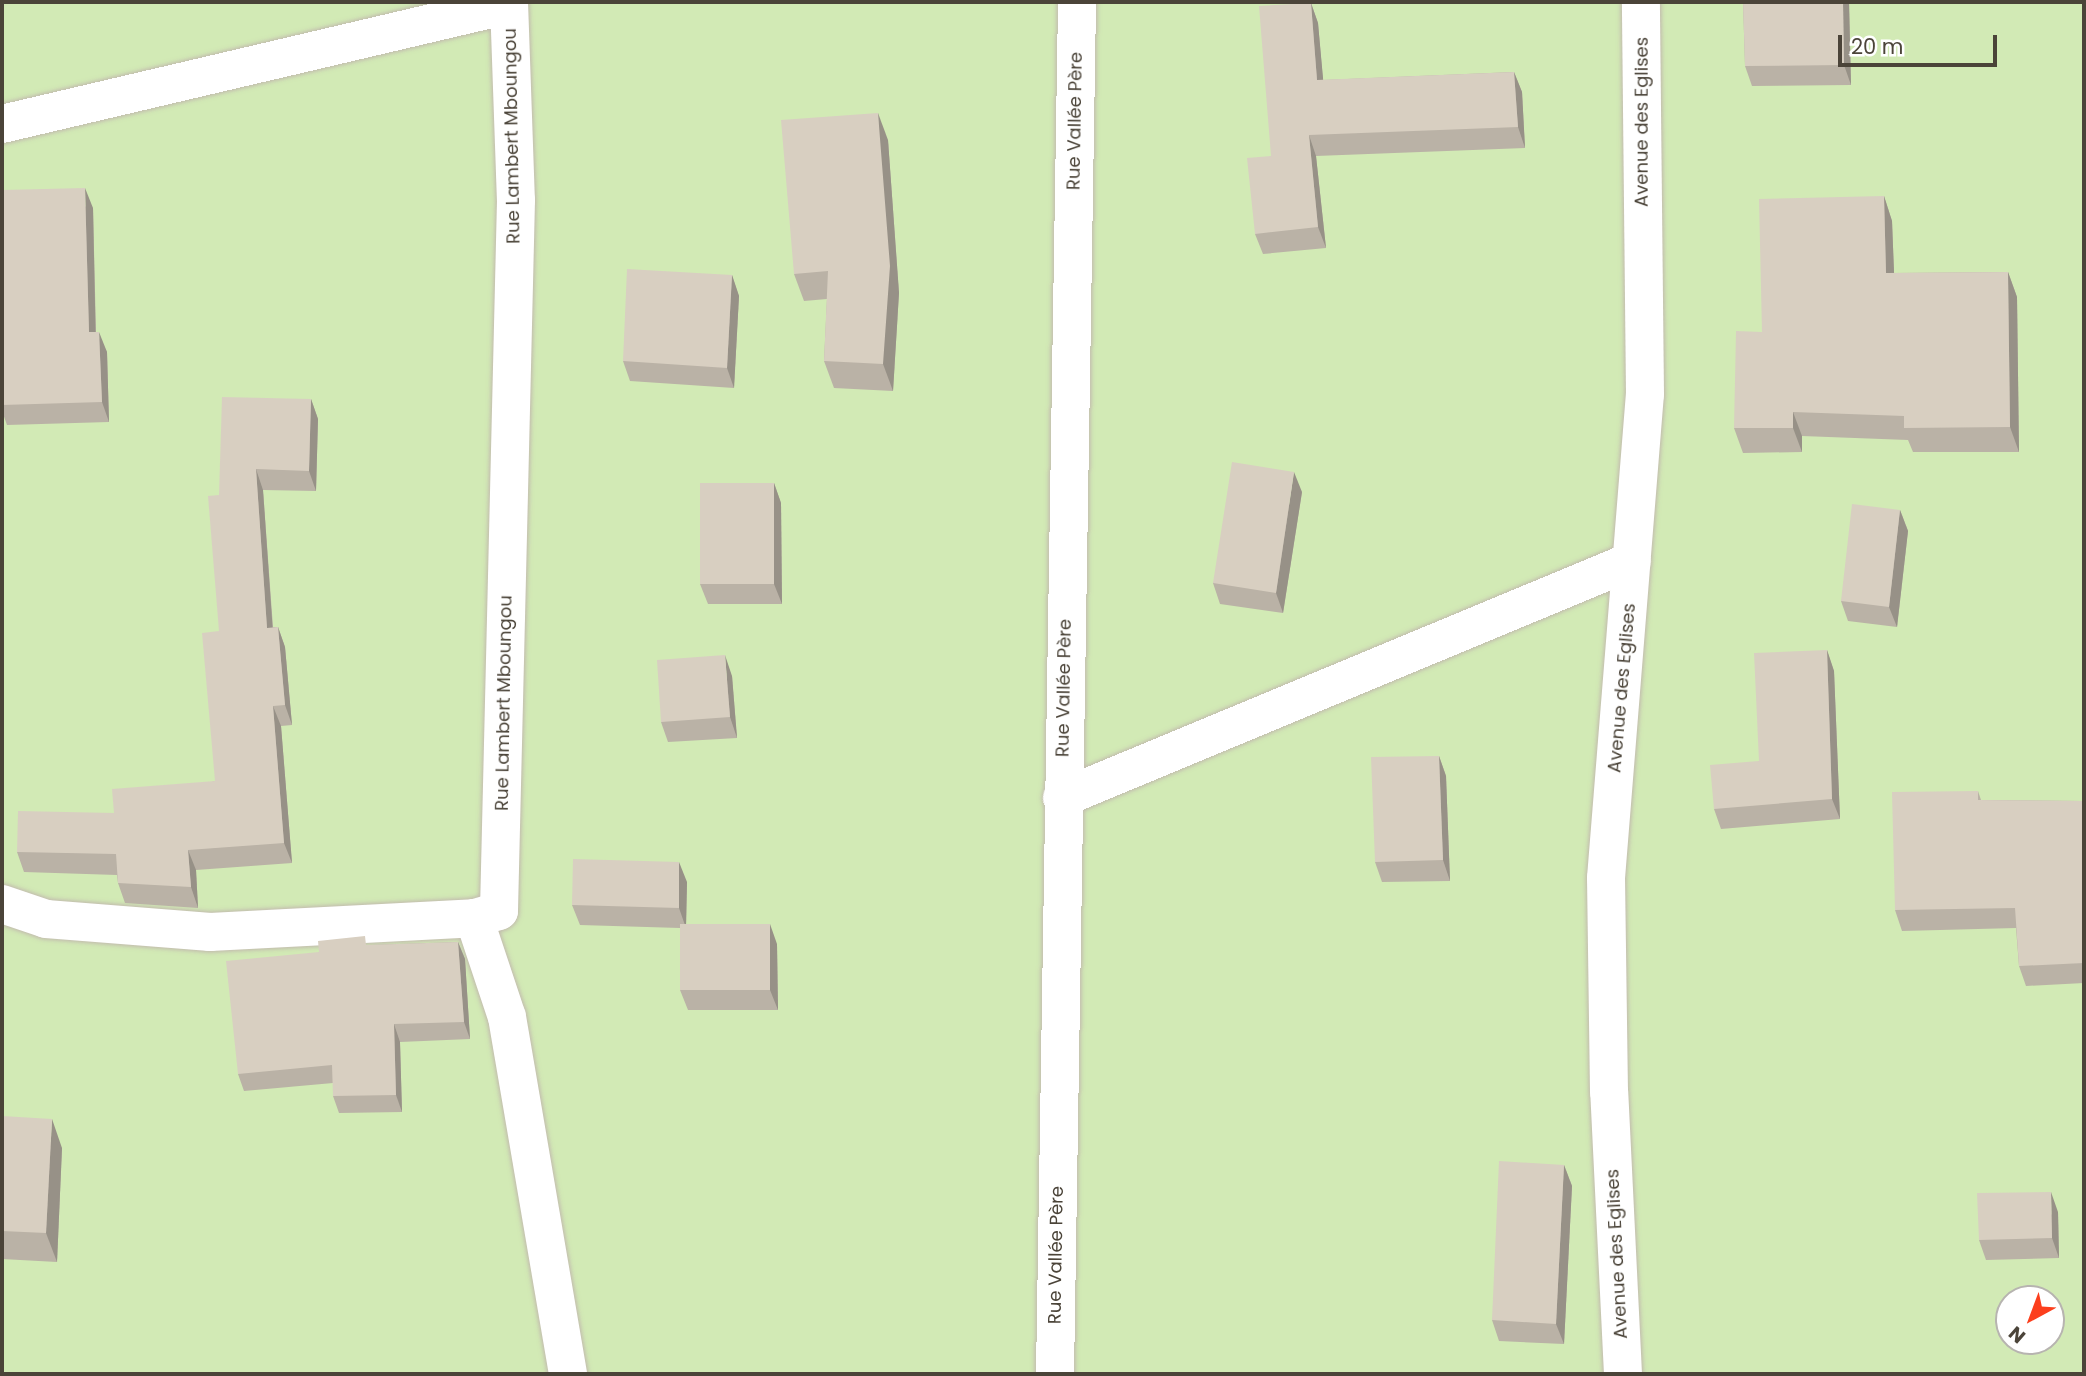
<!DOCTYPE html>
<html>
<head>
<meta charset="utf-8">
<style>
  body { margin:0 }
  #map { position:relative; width:2086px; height:1376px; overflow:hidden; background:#f6f3ec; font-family:Poppins,sans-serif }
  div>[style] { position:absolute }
  .green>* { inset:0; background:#d2eab5 }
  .roads { filter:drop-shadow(0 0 2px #c2bbae) drop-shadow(0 0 2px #c2bbae) }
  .minor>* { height:38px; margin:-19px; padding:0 19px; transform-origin:19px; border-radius:19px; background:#fff }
  .wall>* { inset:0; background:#bab2a6 }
  .shaded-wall>* { inset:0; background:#979187 }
  .building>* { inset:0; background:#d8cfc1 }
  span { translate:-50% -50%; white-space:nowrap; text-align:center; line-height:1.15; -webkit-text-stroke:5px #fff; paint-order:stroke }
  .street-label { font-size:18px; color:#4b4439 }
  .frame { position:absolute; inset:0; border:4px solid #4b4439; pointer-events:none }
  .north { position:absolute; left:1995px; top:1285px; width:70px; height:70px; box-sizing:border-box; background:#fff; border:2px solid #b7b4b0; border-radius:50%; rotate:221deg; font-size:19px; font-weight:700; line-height:28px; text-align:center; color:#4b4439 }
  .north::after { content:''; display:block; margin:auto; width:24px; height:32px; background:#fc3f1d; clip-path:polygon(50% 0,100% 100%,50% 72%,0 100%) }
  .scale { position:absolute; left:1838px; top:35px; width:159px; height:32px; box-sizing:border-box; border:4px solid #4b4439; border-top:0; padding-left:9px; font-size:21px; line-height:24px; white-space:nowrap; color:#4b4439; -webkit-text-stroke:5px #fff; paint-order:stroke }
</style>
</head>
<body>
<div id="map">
  <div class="green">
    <i style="clip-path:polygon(evenodd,2px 2px,2084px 2px,2084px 1374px,2px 1374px,2px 2px,2009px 1299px,2051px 1299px,2051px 1341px,2009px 1341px,2009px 1299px)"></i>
  </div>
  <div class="roads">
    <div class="minor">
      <i style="left:509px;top:2px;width:198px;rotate:88deg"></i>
      <i style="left:516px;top:200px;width:711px;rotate:91.37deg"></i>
      <i style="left:499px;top:911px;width:26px;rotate:164deg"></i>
      <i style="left:474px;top:918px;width:104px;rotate:71.6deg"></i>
      <i style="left:507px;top:1017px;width:362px;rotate:80.3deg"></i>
      <i style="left:2px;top:124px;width:520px;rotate:-13.23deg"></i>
      <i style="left:1062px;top:798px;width:617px;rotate:-22.58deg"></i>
      <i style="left:2px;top:904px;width:46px;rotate:18.8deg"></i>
      <i style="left:46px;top:919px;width:165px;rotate:4.5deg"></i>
      <i style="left:210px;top:932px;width:264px;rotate:-3deg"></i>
      <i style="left:1055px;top:1374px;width:1372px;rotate:-89.08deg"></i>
      <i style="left:1623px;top:1374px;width:282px;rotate:-92.8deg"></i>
      <i style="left:1609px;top:1092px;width:214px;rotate:-90.8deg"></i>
      <i style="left:1606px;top:878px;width:485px;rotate:-85.4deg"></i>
      <i style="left:1645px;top:395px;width:393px;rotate:-90.6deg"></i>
    </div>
  </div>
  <div class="wall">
    <i style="clip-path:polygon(1743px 2px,1849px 2px,1851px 85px,1752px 86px,1745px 66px)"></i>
    <i style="clip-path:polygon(1311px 3px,1318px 23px,1323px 80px,1514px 72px,1522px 92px,1525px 148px,1316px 156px,1326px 248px,1263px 254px,1255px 234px,1271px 156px)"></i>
    <i style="clip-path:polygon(888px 140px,899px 293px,893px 391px,834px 388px,824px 361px,827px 299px,804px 301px,794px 274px)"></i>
    <i style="clip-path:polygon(2px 190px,93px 208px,96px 332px,107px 352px,109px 422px,7px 425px,2px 411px)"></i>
    <i style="clip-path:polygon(1884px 196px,1892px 221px,1894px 273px,2008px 272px,2017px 297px,2019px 452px,1913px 452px,1908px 440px,1802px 436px,1802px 452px,1743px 453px,1734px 428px,1762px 332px)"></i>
    <i style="clip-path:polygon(732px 275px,739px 296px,734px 388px,630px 381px,623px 361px)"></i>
    <i style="clip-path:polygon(311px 399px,318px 419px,316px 491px,263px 490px,273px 627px,278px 627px,285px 647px,292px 725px,281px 726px,292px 863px,196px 870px,198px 908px,125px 903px,118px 883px,117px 875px,24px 872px,17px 852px,114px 813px,215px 781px,219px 631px,219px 495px)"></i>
    <i style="clip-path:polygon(774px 483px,781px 503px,782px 604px,708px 604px,700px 584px)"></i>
    <i style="clip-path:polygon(1302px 492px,1283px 613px,1220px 604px,1213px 583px)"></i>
    <i style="clip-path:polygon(1900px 510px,1908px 531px,1897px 627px,1848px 621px,1841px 601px)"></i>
    <i style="clip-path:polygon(1827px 650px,1834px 671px,1840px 819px,1721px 829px,1714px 809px,1759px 761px)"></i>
    <i style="clip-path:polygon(732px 676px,737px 738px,668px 742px,661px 722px)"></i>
    <i style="clip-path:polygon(1439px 756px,1446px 776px,1450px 881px,1382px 882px,1375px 862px)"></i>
    <i style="clip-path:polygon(1978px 791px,1981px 800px,2084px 801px,2084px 983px,2026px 986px,2019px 966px,2016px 928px,1902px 931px,1895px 910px)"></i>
    <i style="clip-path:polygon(687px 882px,686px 924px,777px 944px,778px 1010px,688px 1010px,680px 990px,680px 928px,580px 925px,572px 905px)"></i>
    <i style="clip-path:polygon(458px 942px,465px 959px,470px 1039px,400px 1042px,402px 1112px,339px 1113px,333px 1096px,333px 1083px,244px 1091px,238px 1074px,319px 952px,368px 945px)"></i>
    <i style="clip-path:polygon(2px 1116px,62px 1148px,57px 1262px,2px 1259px)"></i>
    <i style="clip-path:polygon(1564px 1165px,1572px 1186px,1564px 1344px,1499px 1341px,1492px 1320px)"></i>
    <i style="clip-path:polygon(2058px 1212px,2059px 1258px,1986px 1260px,1979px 1240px)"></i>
  </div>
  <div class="shaded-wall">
    <i style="clip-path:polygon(1843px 2px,1849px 2px,1851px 85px,1844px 65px)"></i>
    <i style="clip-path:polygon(1311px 3px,1318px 23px,1325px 100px,1317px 80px)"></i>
    <i style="clip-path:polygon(1514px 72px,1522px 92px,1525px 148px,1518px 127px)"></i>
    <i style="clip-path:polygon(878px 113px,888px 140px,899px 293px,893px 391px,883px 364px)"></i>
    <i style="clip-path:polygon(1309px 135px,1316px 156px,1326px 248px,1318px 227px)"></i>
    <i style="clip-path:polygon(85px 188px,93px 208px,96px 353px,89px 332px)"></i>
    <i style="clip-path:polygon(1884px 196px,1892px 221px,1895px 297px,1886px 273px)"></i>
    <i style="clip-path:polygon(2008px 272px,2017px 297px,2019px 452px,2010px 427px)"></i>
    <i style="clip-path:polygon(732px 275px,739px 296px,734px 388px,727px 368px)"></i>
    <i style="clip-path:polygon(99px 332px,107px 352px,109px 422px,102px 402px)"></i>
    <i style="clip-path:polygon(311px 399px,318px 419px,316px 491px,309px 471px)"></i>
    <i style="clip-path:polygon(1793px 412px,1802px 436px,1802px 452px,1793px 428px)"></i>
    <i style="clip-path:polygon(256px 469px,263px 490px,274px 648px,267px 628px)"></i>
    <i style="clip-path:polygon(1294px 472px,1302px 492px,1283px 613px,1276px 593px)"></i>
    <i style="clip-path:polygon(774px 483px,781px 503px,782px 604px,774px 584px)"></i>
    <i style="clip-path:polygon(1900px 510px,1908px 531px,1897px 627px,1889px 607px)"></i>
    <i style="clip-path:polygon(278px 627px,285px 647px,292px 725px,285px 705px)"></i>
    <i style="clip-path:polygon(1827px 650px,1834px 671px,1840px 819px,1832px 799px)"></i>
    <i style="clip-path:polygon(725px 655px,732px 676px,737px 738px,730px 717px)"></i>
    <i style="clip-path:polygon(273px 706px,281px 726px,292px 863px,284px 843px)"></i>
    <i style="clip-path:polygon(1439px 756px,1446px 776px,1450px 881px,1443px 860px)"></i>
    <i style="clip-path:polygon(188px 850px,196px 870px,198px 908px,191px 887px)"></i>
    <i style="clip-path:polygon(679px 862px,687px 882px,686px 928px,679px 908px)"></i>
    <i style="clip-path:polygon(770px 924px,777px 944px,778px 1010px,770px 990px)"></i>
    <i style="clip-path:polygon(458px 942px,465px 959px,470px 1039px,464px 1022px)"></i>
    <i style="clip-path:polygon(394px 1024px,400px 1042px,402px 1112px,396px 1095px)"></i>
    <i style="clip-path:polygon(52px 1119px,62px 1148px,57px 1262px,46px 1233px)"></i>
    <i style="clip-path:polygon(1564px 1165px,1572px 1186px,1564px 1344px,1556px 1324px)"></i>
    <i style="clip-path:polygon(2051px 1192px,2058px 1212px,2059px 1258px,2052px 1238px)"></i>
  </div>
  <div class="building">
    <i style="clip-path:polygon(1743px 2px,1843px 2px,1844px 65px,1745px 66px)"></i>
    <i style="clip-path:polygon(1311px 3px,1317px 80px,1514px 72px,1518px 127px,1309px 135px,1318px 227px,1255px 234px,1247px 158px,1271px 156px,1259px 6px)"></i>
    <i style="clip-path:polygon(878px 113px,890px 266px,883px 364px,824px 361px,828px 271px,794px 274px,781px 120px)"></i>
    <i style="clip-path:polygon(85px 188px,89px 332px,99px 332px,102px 402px,2px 405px,2px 190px)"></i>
    <i style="clip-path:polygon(1884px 196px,1886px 273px,2008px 272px,2010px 427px,1904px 428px,1904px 416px,1793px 412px,1793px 428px,1734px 428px,1736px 331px,1762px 332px,1759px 199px)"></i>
    <i style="clip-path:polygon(627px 269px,732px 275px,727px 368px,623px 361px)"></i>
    <i style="clip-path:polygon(222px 397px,311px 399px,309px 471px,256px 469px,267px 628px,278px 627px,285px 705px,273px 706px,284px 843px,188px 850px,191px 887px,118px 883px,116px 854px,17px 852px,18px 811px,114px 813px,112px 789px,215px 781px,202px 633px,219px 631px,208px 496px,219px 495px)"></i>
    <i style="clip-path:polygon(1232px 462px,1294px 472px,1276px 593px,1213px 583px)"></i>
    <i style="clip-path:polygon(700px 483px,774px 483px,774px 584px,700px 584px)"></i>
    <i style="clip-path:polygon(1852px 504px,1900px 510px,1889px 607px,1841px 601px)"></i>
    <i style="clip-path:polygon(1827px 650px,1832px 799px,1714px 809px,1710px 765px,1759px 761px,1754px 653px)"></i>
    <i style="clip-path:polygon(725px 655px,730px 717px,661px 722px,657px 660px)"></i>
    <i style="clip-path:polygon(1439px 756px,1443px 860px,1375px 862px,1371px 757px)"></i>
    <i style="clip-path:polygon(1978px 791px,1978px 800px,2084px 801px,2084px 963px,2019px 966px,2015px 908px,1895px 910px,1892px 792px)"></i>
    <i style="clip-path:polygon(573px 859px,679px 862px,679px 908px,572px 905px)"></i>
    <i style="clip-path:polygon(680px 924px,770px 924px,770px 990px,680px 990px)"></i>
    <i style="clip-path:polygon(365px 936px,366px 945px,458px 942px,464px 1022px,394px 1024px,396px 1095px,333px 1096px,332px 1065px,238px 1074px,226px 961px,319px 952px,318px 941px)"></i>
    <i style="clip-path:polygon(2px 1116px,52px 1119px,46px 1233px,2px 1231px)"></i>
    <i style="clip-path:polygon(1499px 1161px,1564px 1165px,1556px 1324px,1492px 1320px)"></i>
    <i style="clip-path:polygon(2051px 1192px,2052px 1238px,1979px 1240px,1977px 1193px)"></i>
  </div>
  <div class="street-label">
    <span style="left:1075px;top:121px;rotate:-89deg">Rue Vallée Père</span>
    <span style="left:1642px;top:122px;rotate:-90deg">Avenue des Eglises</span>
    <span style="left:512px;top:136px;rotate:-91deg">Rue Lambert Mboungou</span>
    <span style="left:1064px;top:688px;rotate:-89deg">Rue Vallée Père</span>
    <span style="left:1622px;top:688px;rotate:-85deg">Avenue des Eglises</span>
    <span style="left:504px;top:703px;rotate:-89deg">Rue Lambert Mboungou</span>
    <span style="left:1617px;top:1254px;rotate:-93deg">Avenue des Eglises</span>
    <span style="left:1056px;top:1255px;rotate:-89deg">Rue Vallée Père</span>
  </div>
  <div class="frame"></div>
  <div class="north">N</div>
  <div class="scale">20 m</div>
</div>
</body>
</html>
